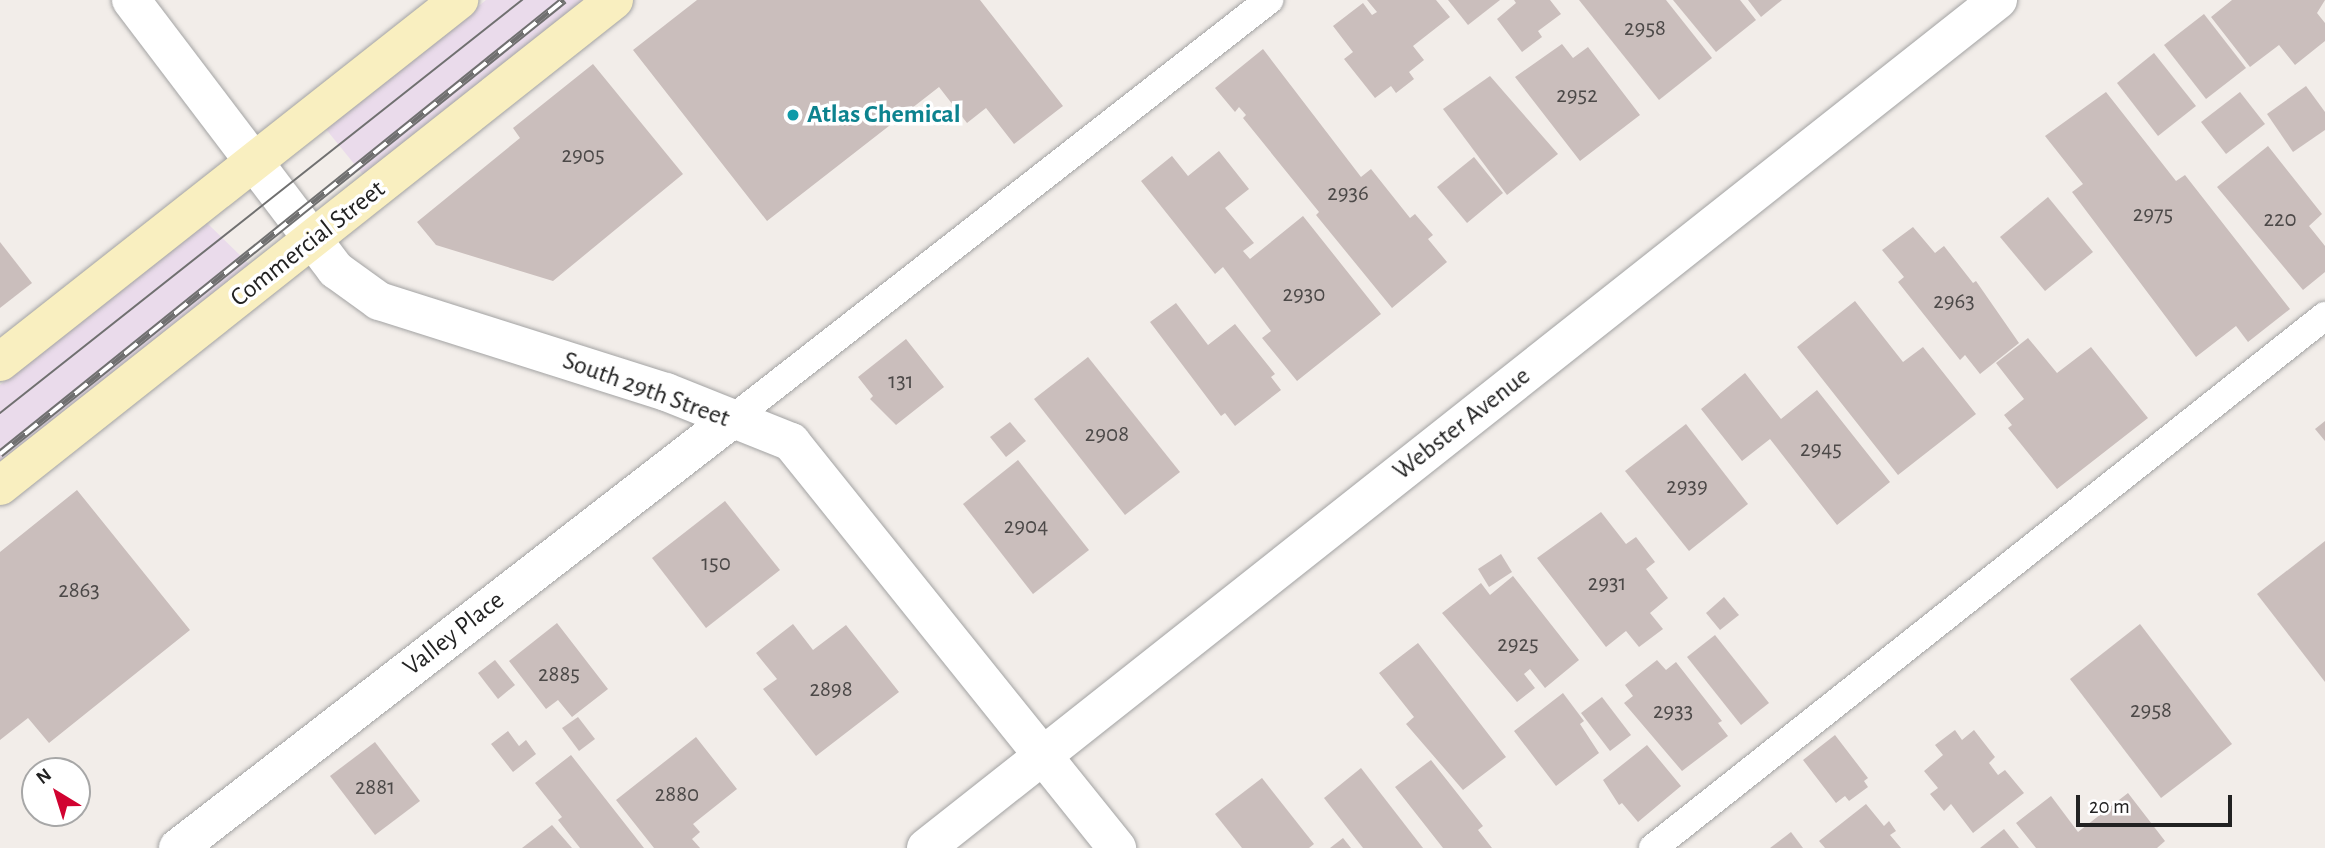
<!DOCTYPE html>
<html>
<head>
<meta charset="utf-8">
<style>
  body { margin:0 }
  #map { position:relative; width:2325px; height:848px; overflow:hidden; background:#f2ede9; font-family:"Alegreya Sans",sans-serif }
  div>[style] { position:absolute }
  .industrial>* { inset:0; background:#eadbeb }
  .building>* { inset:0; background:#cabebc }
  .roads { filter:drop-shadow(0 0 2px #a3a3a3) drop-shadow(0 0 2px #a3a3a3) }
  .service>* { height:28px; margin:-14px; padding:0 14px; transform-origin:14px; border-radius:14px; background:#fff }
  .minor>* { height:38px; margin:-19px; padding:0 19px; transform-origin:19px; border-radius:19px; background:#fff }
  .secondary>* { height:38px; margin:-19px; padding:0 19px; transform-origin:19px; border-radius:19px; background:#f9efc0 }
  .tram>* { height:2px; margin:-1px; padding:0 1px; transform-origin:1px; border-radius:1px; background:#707070 }
  .rail>* { height:8px; margin-top:-4px; transform-origin:0; background:repeating-linear-gradient(90deg,#fff 0 16px,#707070 0 32px); box-sizing:border-box; border-block:2px solid #707070 }
  .dots>* { width:19px; height:19px; translate:-50% -50%; box-sizing:border-box; border:4px solid #fff; border-radius:50% }
  span { translate:-50% -50%; white-space:nowrap; text-align:center; line-height:1.15; -webkit-text-stroke:7px #fff; paint-order:stroke }
  .number-label { font-size:23px; color:#4c4948 }
  .number-label span { -webkit-text-stroke-width:0 }
  .culture-label { font-size:26px; color:#0d838f; font-weight:700 }
  .left { translate:0 -50%; text-align:left }
  .street-label { font-size:26px; color:#222 }
  .north { position:absolute; left:21px; top:757px; width:70px; height:70px; box-sizing:border-box; background:#fff; border:2px solid #a7a7a7; border-radius:50%; rotate:322deg; font-size:19px; font-weight:700; line-height:28px; text-align:center; color:#222 }
  .north::after { content:''; display:block; margin:auto; width:24px; height:32px; background:#d10331; clip-path:polygon(50% 0,100% 100%,50% 72%,0 100%) }
  .scale { position:absolute; left:2076px; top:795px; width:156px; height:32px; box-sizing:border-box; border:4px solid #222; border-top:0; padding-left:9px; font-size:21px; line-height:24px; white-space:nowrap; color:#222; -webkit-text-stroke:5px #fff; paint-order:stroke }
</style>
</head>
<body>
<div id="map">
  <div class="industrial">
    <i style="clip-path:polygon(486px 0,587px 0,364px 176px,325px 128px)"></i>
    <i style="clip-path:polygon(206px 222px,251px 266px,0 465px,0 385px)"></i>
  </div>
  <div class="building">
    <i style="clip-path:polygon(697px 0,980px 0,1063px 106px,1014px 144px,986px 108px,967px 123px,939px 87px,767px 221px,633px 50px)"></i>
    <i style="clip-path:polygon(1367px 0,1436px 0,1450px 17px,1413px 46px,1424px 60px,1409px 72px,1414px 79px,1396px 93px,1391px 86px,1375px 98px,1344px 59px,1353px 52px,1333px 26px,1363px 3px,1372px 15px,1377px 12px)"></i>
    <i style="clip-path:polygon(1448px 0,1500px 0,1468px 25px)"></i>
    <i style="clip-path:polygon(1514px 0,1550px 0,1561px 14px,1538px 31px,1542px 37px,1522px 52px,1497px 19px,1516px 3px)"></i>
    <i style="clip-path:polygon(1579px 0,1666px 0,1712px 58px,1659px 100px)"></i>
    <i style="clip-path:polygon(1673px 0,1740px 0,1756px 20px,1716px 52px)"></i>
    <i style="clip-path:polygon(1748px 0,1782px 0,1761px 17px)"></i>
    <i style="clip-path:polygon(2232px 0,2325px 0,2317px 13px,2325px 23px,2325px 41px,2295px 65px,2279px 45px,2250px 67px,2211px 17px)"></i>
    <i style="clip-path:polygon(2204px 14px,2246px 68px,2206px 99px,2164px 45px)"></i>
    <i style="clip-path:polygon(1562px 44px,1573px 58px,1588px 47px,1640px 115px,1580px 161px,1515px 77px)"></i>
    <i style="clip-path:polygon(1263px 49px,1361px 177px,1371px 169px,1410px 218px,1415px 214px,1433px 235px,1428px 239px,1447px 262px,1392px 308px,1316px 215px,1319px 212px,1243px 118px,1246px 115px,1239px 107px,1235px 112px,1215px 88px)"></i>
    <i style="clip-path:polygon(2154px 53px,2196px 106px,2158px 136px,2117px 83px)"></i>
    <i style="clip-path:polygon(593px 64px,683px 174px,553px 281px,436px 245px,417px 222px,520px 138px,513px 128px)"></i>
    <i style="clip-path:polygon(1490px 76px,1558px 154px,1507px 195px,1443px 109px)"></i>
    <i style="clip-path:polygon(2306px 86px,2325px 112px,2325px 130px,2293px 152px,2267px 114px)"></i>
    <i style="clip-path:polygon(2106px 92px,2176px 181px,2185px 175px,2290px 309px,2248px 342px,2236px 326px,2196px 357px,2072px 192px,2083px 184px,2045px 136px)"></i>
    <i style="clip-path:polygon(2240px 92px,2265px 124px,2226px 154px,2201px 122px)"></i>
    <i style="clip-path:polygon(2268px 146px,2322px 214px,2309px 226px,2325px 246px,2325px 272px,2303px 290px,2217px 187px)"></i>
    <i style="clip-path:polygon(1219px 151px,1249px 189px,1225px 208px,1254px 243px,1243px 251px,1250px 259px,1303px 216px,1381px 314px,1297px 381px,1262px 338px,1271px 331px,1223px 267px,1215px 274px,1141px 181px,1172px 156px,1188px 176px)"></i>
    <i style="clip-path:polygon(1474px 157px,1503px 193px,1467px 223px,1437px 187px)"></i>
    <i style="clip-path:polygon(2048px 197px,2093px 252px,2045px 291px,2000px 237px)"></i>
    <i style="clip-path:polygon(1913px 227px,1935px 253px,1944px 246px,1973px 283px,1976px 281px,2019px 343px,1980px 374px,1965px 355px,1960px 360px,1898px 282px,1904px 277px,1882px 250px)"></i>
    <i style="clip-path:polygon(0 242px,32px 283px,0 308px)"></i>
    <i style="clip-path:polygon(1855px 301px,1903px 362px,1923px 347px,1976px 414px,1898px 475px,1797px 347px)"></i>
    <i style="clip-path:polygon(1176px 303px,1208px 345px,1235px 324px,1275px 374px,1271px 377px,1281px 390px,1235px 426px,1225px 413px,1221px 416px,1150px 322px)"></i>
    <i style="clip-path:polygon(2028px 338px,2057px 373px,2091px 347px,2148px 418px,2057px 489px,2008px 428px,2012px 425px,2004px 415px,2024px 399px,1996px 363px)"></i>
    <i style="clip-path:polygon(906px 339px,944px 387px,896px 425px,870px 399px,873px 396px,858px 377px)"></i>
    <i style="clip-path:polygon(1088px 357px,1180px 472px,1125px 515px,1034px 399px)"></i>
    <i style="clip-path:polygon(1745px 373px,1781px 419px,1817px 390px,1890px 482px,1837px 525px,1770px 439px,1742px 461px,1701px 409px)"></i>
    <i style="clip-path:polygon(2325px 421px,2325px 441px,2315px 429px)"></i>
    <i style="clip-path:polygon(1010px 422px,1026px 441px,1006px 457px,990px 437px)"></i>
    <i style="clip-path:polygon(1686px 424px,1748px 504px,1689px 551px,1625px 471px)"></i>
    <i style="clip-path:polygon(1018px 460px,1089px 550px,1033px 594px,963px 504px)"></i>
    <i style="clip-path:polygon(77px 490px,190px 630px,49px 743px,28px 718px,0 740px,0 552px)"></i>
    <i style="clip-path:polygon(725px 501px,780px 570px,706px 628px,652px 558px)"></i>
    <i style="clip-path:polygon(1601px 512px,1626px 544px,1636px 537px,1655px 562px,1646px 569px,1668px 598px,1650px 613px,1663px 629px,1639px 647px,1626px 631px,1606px 647px,1537px 558px)"></i>
    <i style="clip-path:polygon(2325px 541px,2325px 682px,2257px 594px)"></i>
    <i style="clip-path:polygon(1501px 554px,1512px 572px,1489px 587px,1478px 569px)"></i>
    <i style="clip-path:polygon(1513px 576px,1579px 660px,1545px 688px,1530px 669px,1524px 674px,1535px 688px,1517px 702px,1442px 613px,1481px 583px,1490px 595px)"></i>
    <i style="clip-path:polygon(1724px 597px,1739px 615px,1720px 630px,1706px 613px)"></i>
    <i style="clip-path:polygon(557px 623px,608px 689px,572px 717px,558px 700px,546px 709px,509px 661px)"></i>
    <i style="clip-path:polygon(793px 624px,813px 650px,846px 625px,899px 692px,816px 756px,763px 689px,777px 679px,756px 653px)"></i>
    <i style="clip-path:polygon(2140px 624px,2232px 744px,2161px 798px,2070px 679px)"></i>
    <i style="clip-path:polygon(1715px 635px,1769px 703px,1741px 725px,1687px 657px)"></i>
    <i style="clip-path:polygon(1418px 643px,1506px 757px,1463px 790px,1406px 724px,1414px 717px,1379px 673px)"></i>
    <i style="clip-path:polygon(495px 660px,515px 685px,498px 699px,478px 673px)"></i>
    <i style="clip-path:polygon(1657px 660px,1666px 670px,1676px 662px,1722px 721px,1718px 723px,1728px 736px,1682px 771px,1624px 703px,1633px 696px,1625px 685px)"></i>
    <i style="clip-path:polygon(1563px 693px,1584px 721px,1580px 724px,1599px 753px,1556px 786px,1514px 731px)"></i>
    <i style="clip-path:polygon(1602px 697px,1631px 735px,1610px 751px,1581px 713px)"></i>
    <i style="clip-path:polygon(578px 717px,595px 739px,579px 751px,562px 728px)"></i>
    <i style="clip-path:polygon(1955px 730px,1962px 740px,1974px 730px,1995px 757px,1989px 763px,1998px 775px,2005px 770px,2024px 793px,1973px 833px,1951px 804px,1944px 811px,1930px 794px,1938px 788px,1924px 771px,1943px 755px,1935px 745px)"></i>
    <i style="clip-path:polygon(508px 731px,519px 746px,526px 740px,536px 754px,513px 772px,491px 744px)"></i>
    <i style="clip-path:polygon(1835px 735px,1868px 778px,1864px 781px,1868px 787px,1849px 801px,1845px 796px,1836px 803px,1803px 760px)"></i>
    <i style="clip-path:polygon(696px 737px,737px 789px,693px 824px,700px 832px,692px 839px,700px 848px,654px 848px,616px 800px)"></i>
    <i style="clip-path:polygon(375px 742px,420px 801px,375px 835px,330px 776px)"></i>
    <i style="clip-path:polygon(1647px 745px,1681px 786px,1638px 822px,1622px 803px,1619px 805px,1603px 780px)"></i>
    <i style="clip-path:polygon(571px 755px,644px 848px,580px 848px,558px 820px,562px 817px,535px 783px)"></i>
    <i style="clip-path:polygon(1431px 760px,1483px 826px,1478px 830px,1492px 848px,1443px 848px,1395px 787px)"></i>
    <i style="clip-path:polygon(1361px 768px,1423px 848px,1363px 848px,1324px 798px)"></i>
    <i style="clip-path:polygon(1262px 778px,1314px 844px,1309px 848px,1242px 848px,1215px 814px)"></i>
    <i style="clip-path:polygon(2128px 793px,2165px 841px,2157px 848px,2036px 848px,2016px 823px,2051px 796px,2078px 832px)"></i>
    <i style="clip-path:polygon(1866px 804px,1884px 826px,1889px 821px,1896px 831px,1890px 835px,1901px 848px,1825px 848px,1819px 841px)"></i>
    <i style="clip-path:polygon(552px 825px,572px 848px,522px 848px)"></i>
    <i style="clip-path:polygon(2004px 829px,2019px 848px,1980px 848px)"></i>
    <i style="clip-path:polygon(1791px 832px,1803px 848px,1770px 848px)"></i>
    <i style="clip-path:polygon(1343px 838px,1351px 848px,1330px 848px)"></i>
  </div>
  <div class="roads">
    <div class="service">
      <i style="left:731px;top:420px;width:683px;rotate:-37.98deg"></i>
      <i style="left:1653px;top:848px;width:857px;rotate:-38.37deg"></i>
    </div>
    <div class="minor">
      <i style="left:131px;top:0;width:339px;rotate:52.8deg"></i>
      <i style="left:336px;top:270px;width:53px;rotate:35.8deg"></i>
      <i style="left:379px;top:301px;width:301px;rotate:17.6deg"></i>
      <i style="left:666px;top:392px;width:135px;rotate:21.8deg"></i>
      <i style="left:791px;top:442px;width:521px;rotate:51.24deg"></i>
      <i style="left:178px;top:848px;width:699px;rotate:-37.74deg"></i>
      <i style="left:926px;top:848px;width:1367px;rotate:-38.35deg"></i>
    </div>
    <div class="secondary">
      <i style="left:0;top:362px;width:585px;rotate:-38.26deg"></i>
      <i style="left:0;top:486px;width:783px;rotate:-38.36deg"></i>
    </div>
  </div>
  <div class="tram">
    <i style="left:0;top:413px;width:666px;rotate:-38.35deg"></i>
  </div>
  <div class="rail">
    <i style="left:0;top:454px;width:724px;rotate:-38.83deg"></i>
  </div>
  <div class="dots">
    <i style="left:793px;top:115px;background:#0f9aa8"></i>
  </div>
  <div class="number-label">
    <span style="left:1645px;top:29px">2958</span>
    <span style="left:1577px;top:96px">2952</span>
    <span style="left:583px;top:156px">2905</span>
    <span style="left:1348px;top:194px">2936</span>
    <span style="left:2153px;top:215px">2975</span>
    <span style="left:2280px;top:220px">220</span>
    <span style="left:1304px;top:295px">2930</span>
    <span style="left:1954px;top:302px">2963</span>
    <span style="left:901px;top:382px">131</span>
    <span style="left:1107px;top:435px">2908</span>
    <span style="left:1821px;top:450px">2945</span>
    <span style="left:1687px;top:487px">2939</span>
    <span style="left:1026px;top:527px">2904</span>
    <span style="left:716px;top:564px">150</span>
    <span style="left:1607px;top:584px">2931</span>
    <span style="left:79px;top:591px">2863</span>
    <span style="left:1518px;top:645px">2925</span>
    <span style="left:559px;top:675px">2885</span>
    <span style="left:831px;top:690px">2898</span>
    <span style="left:2151px;top:711px">2958</span>
    <span style="left:1673px;top:712px">2933</span>
    <span style="left:375px;top:788px">2881</span>
    <span style="left:677px;top:795px">2880</span>
  </div>
  <div class="culture-label">
    <span class="left" style="left:807px;top:115px">Atlas Chemical</span>
  </div>
  <div class="street-label">
    <span style="left:308px;top:244px;rotate:-38deg">Commercial Street</span>
    <span style="left:646px;top:390px;rotate:20deg">South 29th Street</span>
    <span style="left:1462px;top:424px;rotate:-38deg">Webster Avenue</span>
    <span style="left:454px;top:634px;rotate:-38deg">Valley Place</span>
  </div>
  <div class="north">N</div>
  <div class="scale">20 m</div>
</div>
</body>
</html>
